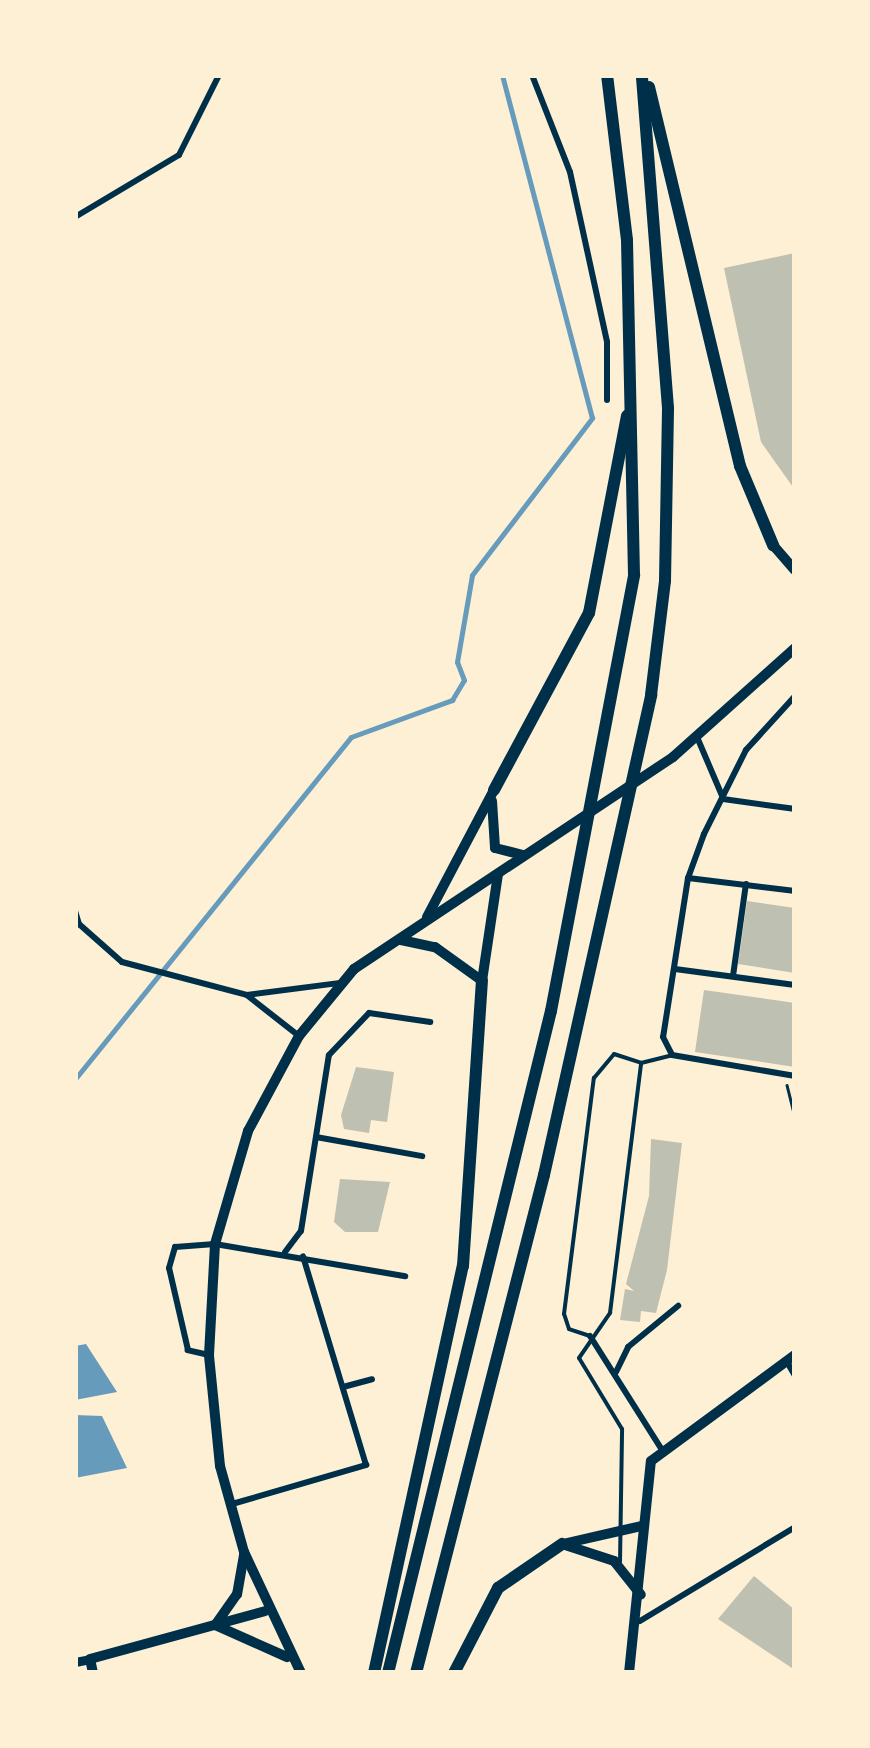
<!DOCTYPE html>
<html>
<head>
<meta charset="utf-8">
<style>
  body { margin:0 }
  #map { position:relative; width:870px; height:1748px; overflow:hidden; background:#fdf0d5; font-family:Figtree,sans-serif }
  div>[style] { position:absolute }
  .water>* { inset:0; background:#669bbc }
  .stream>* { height:5px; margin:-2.5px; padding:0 2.5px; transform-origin:2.5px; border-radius:2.5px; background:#669bbc }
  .building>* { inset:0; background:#bec0b2 }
  .path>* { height:2.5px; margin:-1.25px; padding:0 1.25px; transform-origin:1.25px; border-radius:1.25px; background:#003049 }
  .service>* { height:4px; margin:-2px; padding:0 2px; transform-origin:2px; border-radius:2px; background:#003049 }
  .minor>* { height:6px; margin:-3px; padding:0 3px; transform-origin:3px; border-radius:3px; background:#003049 }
  .secondary>* { height:9px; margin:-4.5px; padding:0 4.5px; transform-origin:4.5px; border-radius:4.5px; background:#003049 }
  .primary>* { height:10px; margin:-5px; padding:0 5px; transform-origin:5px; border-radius:5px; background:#003049 }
  .motorway>* { height:12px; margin:-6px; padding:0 6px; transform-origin:6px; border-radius:6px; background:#003049 }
  span { translate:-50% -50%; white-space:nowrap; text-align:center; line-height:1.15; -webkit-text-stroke:8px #fdf0d5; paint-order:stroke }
  .frame { position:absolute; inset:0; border:78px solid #fdf0d5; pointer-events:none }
</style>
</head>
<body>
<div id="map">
  <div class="water">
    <i style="clip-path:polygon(86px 1344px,117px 1392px,75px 1400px,75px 1346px)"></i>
    <i style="clip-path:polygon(75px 1415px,102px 1416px,127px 1468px,75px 1478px)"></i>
  </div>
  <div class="stream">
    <i style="left:75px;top:1079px;width:439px;rotate:-51.1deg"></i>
    <i style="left:351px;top:737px;width:108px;rotate:-20.1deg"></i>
    <i style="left:452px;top:700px;width:23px;rotate:-59deg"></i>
    <i style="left:464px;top:680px;width:19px;rotate:-111deg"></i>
    <i style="left:457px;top:662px;width:88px;rotate:-80.2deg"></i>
    <i style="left:472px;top:575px;width:198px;rotate:-52.6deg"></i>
    <i style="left:592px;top:418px;width:355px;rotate:-104.7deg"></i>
  </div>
  <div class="building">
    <i style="clip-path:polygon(795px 253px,795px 490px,761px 442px,724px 268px)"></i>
    <i style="clip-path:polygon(747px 901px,795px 908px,795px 973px,738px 964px)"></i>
    <i style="clip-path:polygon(704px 990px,795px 1003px,795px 1067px,695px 1052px)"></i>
    <i style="clip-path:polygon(356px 1067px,394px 1072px,387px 1122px,371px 1120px,369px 1133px,344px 1129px,341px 1115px)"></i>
    <i style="clip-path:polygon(651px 1139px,682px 1143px,667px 1270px,656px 1313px,641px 1311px,640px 1322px,620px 1320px,625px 1289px,634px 1291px,626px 1284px,649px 1196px)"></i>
    <i style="clip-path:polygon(340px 1179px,390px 1182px,378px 1232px,345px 1232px,334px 1222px)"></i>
    <i style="clip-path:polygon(754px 1576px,795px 1610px,795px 1670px,718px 1619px)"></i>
  </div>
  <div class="path">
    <i style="left:787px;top:1085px;width:32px;rotate:76deg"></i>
  </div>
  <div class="service">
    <i style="left:590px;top:1336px;width:22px;rotate:-162deg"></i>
    <i style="left:569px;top:1329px;width:16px;rotate:-108deg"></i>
    <i style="left:564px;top:1314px;width:238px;rotate:-82.8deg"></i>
    <i style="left:594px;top:1078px;width:31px;rotate:-50deg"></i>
    <i style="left:614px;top:1054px;width:28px;rotate:18deg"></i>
    <i style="left:641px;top:1063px;width:32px;rotate:-14deg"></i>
    <i style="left:620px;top:1562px;width:133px;rotate:-89.1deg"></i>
    <i style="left:622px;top:1429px;width:83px;rotate:-121.2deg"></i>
    <i style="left:579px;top:1358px;width:55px;rotate:-55.4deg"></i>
    <i style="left:610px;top:1313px;width:252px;rotate:-82.9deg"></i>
  </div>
  <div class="minor">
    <i style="left:532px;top:75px;width:104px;rotate:68.6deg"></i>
    <i style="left:570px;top:172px;width:174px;rotate:77.7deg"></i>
    <i style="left:607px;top:342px;width:58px;rotate:90deg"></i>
    <i style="left:75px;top:217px;width:121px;rotate:-30.8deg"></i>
    <i style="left:179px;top:155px;width:89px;rotate:-63.4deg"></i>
    <i style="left:795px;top:696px;width:73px;rotate:132.2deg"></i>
    <i style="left:746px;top:750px;width:94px;rotate:116.6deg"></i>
    <i style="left:704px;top:834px;width:47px;rotate:110deg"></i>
    <i style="left:688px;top:878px;width:161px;rotate:98.9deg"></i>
    <i style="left:663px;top:1037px;width:20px;rotate:63deg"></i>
    <i style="left:672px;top:1055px;width:125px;rotate:9.7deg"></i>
    <i style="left:697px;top:737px;width:66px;rotate:66.9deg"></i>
    <i style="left:723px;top:799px;width:73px;rotate:7.9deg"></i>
    <i style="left:688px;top:878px;width:108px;rotate:6.9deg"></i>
    <i style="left:75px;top:911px;width:14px;rotate:73deg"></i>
    <i style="left:79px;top:924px;width:57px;rotate:41.5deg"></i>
    <i style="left:122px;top:962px;width:129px;rotate:14.8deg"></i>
    <i style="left:247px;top:995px;width:94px;rotate:-7.4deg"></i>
    <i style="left:675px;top:969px;width:121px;rotate:7.6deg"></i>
    <i style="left:733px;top:976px;width:93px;rotate:-82deg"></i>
    <i style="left:248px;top:996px;width:65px;rotate:38.1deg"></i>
    <i style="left:316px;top:1137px;width:108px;rotate:10.2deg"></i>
    <i style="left:285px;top:1252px;width:26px;rotate:-53deg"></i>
    <i style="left:301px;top:1231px;width:178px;rotate:-81deg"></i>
    <i style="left:329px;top:1055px;width:58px;rotate:-46.4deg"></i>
    <i style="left:369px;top:1013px;width:62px;rotate:8.4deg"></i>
    <i style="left:590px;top:1336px;width:135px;rotate:57.7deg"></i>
    <i style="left:209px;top:1355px;width:22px;rotate:-167deg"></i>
    <i style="left:188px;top:1350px;width:84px;rotate:-103deg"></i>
    <i style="left:169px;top:1268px;width:22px;rotate:-74deg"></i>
    <i style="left:175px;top:1247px;width:40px;rotate:-4.3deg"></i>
    <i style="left:215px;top:1244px;width:193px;rotate:9.6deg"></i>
    <i style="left:787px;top:1362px;width:16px;rotate:60deg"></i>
    <i style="left:616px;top:1372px;width:28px;rotate:-64deg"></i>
    <i style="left:628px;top:1347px;width:65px;rotate:-39.4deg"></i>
    <i style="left:343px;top:1387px;width:30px;rotate:-15deg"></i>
    <i style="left:232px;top:1504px;width:140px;rotate:-16.2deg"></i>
    <i style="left:366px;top:1465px;width:218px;rotate:-106.8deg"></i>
    <i style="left:640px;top:1621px;width:181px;rotate:-31.2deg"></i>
  </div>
  <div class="secondary">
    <i style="left:75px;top:1662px;width:15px;rotate:-11deg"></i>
  </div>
  <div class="primary">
    <i style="left:773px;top:545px;width:33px;rotate:49deg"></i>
    <i style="left:492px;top:801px;width:47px;rotate:86.3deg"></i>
    <i style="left:495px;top:848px;width:30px;rotate:14deg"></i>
    <i style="left:427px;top:917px;width:144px;rotate:-62.2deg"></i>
    <i style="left:401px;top:940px;width:35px;rotate:12deg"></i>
    <i style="left:435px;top:947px;width:57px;rotate:35.7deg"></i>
    <i style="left:482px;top:981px;width:108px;rotate:-81.5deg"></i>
    <i style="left:567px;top:1543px;width:76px;rotate:-12.9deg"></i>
    <i style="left:562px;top:1544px;width:55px;rotate:18.1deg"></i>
    <i style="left:614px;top:1561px;width:43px;rotate:51.5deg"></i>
    <i style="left:244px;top:1555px;width:40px;rotate:100deg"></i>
    <i style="left:237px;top:1594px;width:38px;rotate:125deg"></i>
    <i style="left:215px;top:1625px;width:79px;rotate:24deg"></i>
    <i style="left:93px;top:1673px;width:14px;rotate:-102deg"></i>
    <i style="left:90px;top:1659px;width:181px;rotate:-15.3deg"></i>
    <i style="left:301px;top:1673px;width:134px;rotate:-115.2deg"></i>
    <i style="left:244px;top:1552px;width:89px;rotate:-105.6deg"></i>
    <i style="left:220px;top:1466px;width:112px;rotate:-95.7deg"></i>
    <i style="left:209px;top:1355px;width:111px;rotate:-86.9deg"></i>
    <i style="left:215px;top:1244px;width:118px;rotate:-73.7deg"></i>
    <i style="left:248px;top:1131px;width:108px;rotate:-61.8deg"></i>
    <i style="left:299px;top:1036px;width:87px;rotate:-50.6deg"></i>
    <i style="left:354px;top:969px;width:383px;rotate:-33.6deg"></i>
    <i style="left:673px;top:757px;width:164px;rotate:-41.8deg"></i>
    <i style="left:629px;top:1673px;width:213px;rotate:-84.1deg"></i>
    <i style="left:651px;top:1461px;width:179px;rotate:-36.4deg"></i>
  </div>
  <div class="motorway">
    <i style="left:649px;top:87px;width:390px;rotate:76.5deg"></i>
    <i style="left:740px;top:466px;width:86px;rotate:67.3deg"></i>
    <i style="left:494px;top:790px;width:201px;rotate:-61.8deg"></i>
    <i style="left:589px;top:613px;width:201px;rotate:-79.1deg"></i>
    <i style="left:374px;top:1673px;width:417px;rotate:-77.7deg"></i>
    <i style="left:463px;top:1266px;width:286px;rotate:-86.2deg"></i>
    <i style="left:388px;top:1673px;width:682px;rotate:-76.17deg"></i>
    <i style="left:551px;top:1011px;width:444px;rotate:-79.2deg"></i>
    <i style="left:634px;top:575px;width:335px;rotate:-91.2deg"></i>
    <i style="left:627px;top:240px;width:166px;rotate:-96.9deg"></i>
    <i style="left:416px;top:1673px;width:514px;rotate:-75.59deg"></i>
    <i style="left:544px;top:1175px;width:492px;rotate:-77.4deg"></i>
    <i style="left:651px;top:695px;width:115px;rotate:-83deg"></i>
    <i style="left:665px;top:581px;width:173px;rotate:-89deg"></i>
    <i style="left:668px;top:408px;width:334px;rotate:-94.5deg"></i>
    <i style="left:454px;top:1673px;width:96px;rotate:-62.6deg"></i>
    <i style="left:498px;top:1588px;width:78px;rotate:-34.5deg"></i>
  </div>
  <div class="frame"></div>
</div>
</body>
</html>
